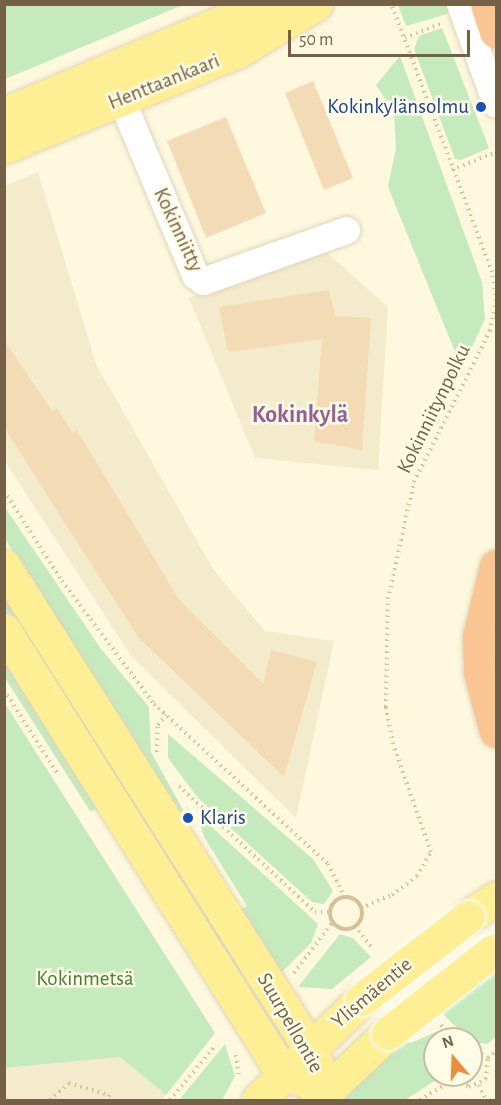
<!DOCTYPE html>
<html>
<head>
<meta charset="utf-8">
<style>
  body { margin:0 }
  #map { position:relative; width:501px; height:1105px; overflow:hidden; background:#fdf8de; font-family:"Alegreya Sans",sans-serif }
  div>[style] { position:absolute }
  .residential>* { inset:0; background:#f4ebcd }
  .green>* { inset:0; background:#c5eabd }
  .building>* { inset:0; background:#f3dcb5 }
  .path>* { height:4px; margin-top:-2px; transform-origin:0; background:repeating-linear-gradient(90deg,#d7bf99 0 1.5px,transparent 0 6px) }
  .path>.ring { margin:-2px; padding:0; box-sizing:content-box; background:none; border:4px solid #d7bf99; border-radius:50% }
  .roads { filter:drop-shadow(0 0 2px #e0d5ba) drop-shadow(0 0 2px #e0d5ba) }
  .minor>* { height:27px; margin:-13.5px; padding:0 13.5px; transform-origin:13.5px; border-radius:13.5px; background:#fff }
  .major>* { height:33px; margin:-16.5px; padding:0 16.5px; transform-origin:16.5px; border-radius:16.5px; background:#feef94 }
  .highway>* { height:33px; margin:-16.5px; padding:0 16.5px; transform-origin:16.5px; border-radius:16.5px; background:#f9c593 }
  .bridges { filter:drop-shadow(0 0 2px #fff) drop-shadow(0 0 2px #fff) }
  .major-bridge>* { height:33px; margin:-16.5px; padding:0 16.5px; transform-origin:16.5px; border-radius:16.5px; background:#feef94 }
  .dots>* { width:16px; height:16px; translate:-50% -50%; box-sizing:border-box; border:3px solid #fffbe5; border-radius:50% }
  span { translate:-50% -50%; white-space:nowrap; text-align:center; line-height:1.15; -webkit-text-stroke:5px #fffbe5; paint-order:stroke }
  .street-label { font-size:21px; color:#736046 }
  .transit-label { font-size:21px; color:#164399 }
  .right { translate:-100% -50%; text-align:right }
  .left { translate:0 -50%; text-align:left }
  .park-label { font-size:21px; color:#447f40 }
  .quarter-label { font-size:24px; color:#916197; font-weight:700 }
  .frame { position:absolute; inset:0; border:6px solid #736046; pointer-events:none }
  .north { position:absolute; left:423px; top:1027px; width:60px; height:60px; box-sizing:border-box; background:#fffbe5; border:2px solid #c7bda5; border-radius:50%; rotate:341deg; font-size:16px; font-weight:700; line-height:24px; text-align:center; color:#736046 }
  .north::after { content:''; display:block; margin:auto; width:21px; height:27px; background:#eb8d3f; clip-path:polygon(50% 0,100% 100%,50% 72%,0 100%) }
  .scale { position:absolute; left:288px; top:30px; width:182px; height:27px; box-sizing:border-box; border:3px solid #736046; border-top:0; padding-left:8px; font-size:18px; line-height:21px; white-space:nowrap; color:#736046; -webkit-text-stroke:4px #fffbe5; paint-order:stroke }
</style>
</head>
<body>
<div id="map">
  <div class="residential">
    <i style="clip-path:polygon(38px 172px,96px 364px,213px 569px,265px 631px,334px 641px,296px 818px,131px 656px,5px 461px,5px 186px)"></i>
    <i style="clip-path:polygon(323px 249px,388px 307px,378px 470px,255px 458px,189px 298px)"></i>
    <i style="clip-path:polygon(120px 1057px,166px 1095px,163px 1100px,5px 1100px,5px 1068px)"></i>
  </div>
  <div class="green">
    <i style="clip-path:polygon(5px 4px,183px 4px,183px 5px,5px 79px)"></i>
    <i style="clip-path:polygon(398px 5px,451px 5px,454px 12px,406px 26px)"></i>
    <i style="clip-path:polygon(442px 28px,489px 148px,461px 160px,455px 159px,414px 49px,419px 36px)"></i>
    <i style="clip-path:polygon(400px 56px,482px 282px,485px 319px,462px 369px,388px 187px,396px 148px,394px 112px,376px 85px)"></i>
    <i style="clip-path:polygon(4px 506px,101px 649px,149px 707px,151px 752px,183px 810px,179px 812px,5px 539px)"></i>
    <i style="clip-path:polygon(4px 589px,240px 965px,234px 968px,5px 611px)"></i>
    <i style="clip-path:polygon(4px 660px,96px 806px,95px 810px,90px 811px,5px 678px)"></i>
    <i style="clip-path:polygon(4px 702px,215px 1033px,166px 1095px,120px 1057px,5px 1068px)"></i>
    <i style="clip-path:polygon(168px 734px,313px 859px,333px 891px,324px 904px,312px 902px,199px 799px,168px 758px)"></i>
    <i style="clip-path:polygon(204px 820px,318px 924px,311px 943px,282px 972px,240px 910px,247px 906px,204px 837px,200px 824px)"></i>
    <i style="clip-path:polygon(340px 934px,353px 938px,371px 957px,332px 989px,298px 987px)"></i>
    <i style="clip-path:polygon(496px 969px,496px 1037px,487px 1044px,471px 1042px,440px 1011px)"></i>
    <i style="clip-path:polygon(438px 1031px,443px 1039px,435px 1039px,435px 1075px,442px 1075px,436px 1080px,405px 1100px,342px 1100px,404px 1040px,411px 1043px)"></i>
    <i style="clip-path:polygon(225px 1044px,235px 1076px,222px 1100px,179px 1100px)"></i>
  </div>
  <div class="building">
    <i style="clip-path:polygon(313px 81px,353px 178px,324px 190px,285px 93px)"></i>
    <i style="clip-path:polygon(226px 117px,266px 213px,206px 238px,167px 141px)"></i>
    <i style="clip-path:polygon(329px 290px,335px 316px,371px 318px,362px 450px,314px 441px,322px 339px,228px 352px,219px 307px)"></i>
    <i style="clip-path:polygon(4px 340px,52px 411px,57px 408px,73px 433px,77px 430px,178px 598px,263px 684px,271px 650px,317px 662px,284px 777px,139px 638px,89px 561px,4px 427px)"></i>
  </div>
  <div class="path">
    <i style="left:405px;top:38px;width:38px;rotate:-22deg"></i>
    <i style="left:452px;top:170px;width:48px;rotate:-22.2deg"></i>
    <i style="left:4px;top:491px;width:107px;rotate:57.2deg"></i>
    <i style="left:62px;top:581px;width:154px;rotate:53.2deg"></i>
    <i style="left:154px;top:704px;width:236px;rotate:42.6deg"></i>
    <i style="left:328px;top:864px;width:37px;rotate:63deg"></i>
    <i style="left:4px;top:690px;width:102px;rotate:57.4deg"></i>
    <i style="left:157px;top:752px;width:27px;rotate:-88deg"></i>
    <i style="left:158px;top:725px;width:13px;rotate:-51deg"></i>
    <i style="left:179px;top:786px;width:185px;rotate:42.8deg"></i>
    <i style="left:315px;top:912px;width:14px"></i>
    <i class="ring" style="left:330px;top:897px;width:28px;height:28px"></i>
    <i style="left:361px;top:908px;width:34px;rotate:-23deg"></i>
    <i style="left:392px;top:895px;width:31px;rotate:-37deg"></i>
    <i style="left:417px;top:876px;width:28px;rotate:-60deg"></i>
    <i style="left:431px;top:852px;width:114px;rotate:-109.4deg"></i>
    <i style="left:393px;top:744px;width:38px;rotate:-101deg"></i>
    <i style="left:386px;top:707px;width:108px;rotate:-88.9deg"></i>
    <i style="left:388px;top:599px;width:120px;rotate:-77.5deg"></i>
    <i style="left:414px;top:482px;width:169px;rotate:-63.3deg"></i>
    <i style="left:490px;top:331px;width:31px;rotate:-79deg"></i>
    <i style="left:496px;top:301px;width:29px;rotate:-98deg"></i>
    <i style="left:492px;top:272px;width:286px;rotate:-110.6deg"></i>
    <i style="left:355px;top:926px;width:29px;rotate:52deg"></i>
    <i style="left:294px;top:973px;width:64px;rotate:-52.6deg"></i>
    <i style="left:441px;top:1025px;width:18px;rotate:52deg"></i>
    <i style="left:236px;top:1055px;width:22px;rotate:82deg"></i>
    <i style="left:488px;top:1058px;width:11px;rotate:-41deg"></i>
    <i style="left:452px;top:1075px;width:21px;rotate:35deg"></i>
    <i style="left:469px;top:1087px;width:19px;rotate:-25deg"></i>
    <i style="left:486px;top:1079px;width:21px;rotate:-85deg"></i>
    <i style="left:488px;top:1058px;width:20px;rotate:-147deg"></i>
    <i style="left:479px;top:1085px;width:17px;rotate:65deg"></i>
    <i style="left:50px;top:1100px;width:25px;rotate:-42deg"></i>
    <i style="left:69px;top:1083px;width:42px;rotate:16.7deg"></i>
    <i style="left:109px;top:1095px;width:5px;rotate:101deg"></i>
    <i style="left:170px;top:1100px;width:69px;rotate:-50.3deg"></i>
    <i style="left:420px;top:1100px;width:40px;rotate:-32deg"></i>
  </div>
  <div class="roads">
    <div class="minor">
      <i style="left:460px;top:4px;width:106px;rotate:70.2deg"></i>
      <i style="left:113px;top:80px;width:212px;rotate:67.2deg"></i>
      <i style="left:195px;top:275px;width:10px;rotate:37deg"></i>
      <i style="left:203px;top:281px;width:152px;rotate:-19.6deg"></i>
    </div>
    <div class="major">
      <i style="left:4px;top:114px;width:283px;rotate:-22.9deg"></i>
      <i style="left:4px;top:147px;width:253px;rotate:-22.3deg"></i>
      <i style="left:238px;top:51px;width:91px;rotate:-31.1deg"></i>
      <i style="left:4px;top:566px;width:570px;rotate:57.62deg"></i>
      <i style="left:309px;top:1047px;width:46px;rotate:66.8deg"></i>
      <i style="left:4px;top:630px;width:522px;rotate:57.83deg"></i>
      <i style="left:282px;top:1072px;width:48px;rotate:20.7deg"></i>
      <i style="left:468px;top:917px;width:34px;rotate:-34deg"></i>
      <i style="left:258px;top:1100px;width:145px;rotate:-44.2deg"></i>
      <i style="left:317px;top:1100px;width:98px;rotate:-43.3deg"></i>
    </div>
    <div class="highway">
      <i style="left:487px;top:4px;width:29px;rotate:72deg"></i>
      <i style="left:496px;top:566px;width:73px;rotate:103.5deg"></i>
      <i style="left:479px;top:637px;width:35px;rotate:88deg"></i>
      <i style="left:480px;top:672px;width:61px;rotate:74.8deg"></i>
    </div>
  </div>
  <div class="bridges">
    <div class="major-bridge">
      <i style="left:362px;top:999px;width:134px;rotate:-37.7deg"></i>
      <i style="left:388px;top:1033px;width:133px;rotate:-38deg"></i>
    </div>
  </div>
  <div class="dots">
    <i style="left:481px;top:107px;background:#1a4fb4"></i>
    <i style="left:188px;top:818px;background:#1a4fb4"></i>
  </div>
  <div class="street-label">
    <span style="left:164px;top:82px;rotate:-22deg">Henttaankaari</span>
    <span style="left:178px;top:230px;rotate:65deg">Kokinniitty</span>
    <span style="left:434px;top:409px;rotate:-64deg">Kokinniitynpolku</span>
    <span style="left:372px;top:993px;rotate:-40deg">Ylismäentie</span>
    <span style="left:290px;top:1023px;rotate:60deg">Suurpellontie</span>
  </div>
  <div class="transit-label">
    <span class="right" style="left:469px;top:107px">Kokinkylänsolmu</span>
    <span class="left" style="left:200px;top:818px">Klaris</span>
  </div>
  <div class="park-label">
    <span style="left:85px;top:979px">Kokinmetsä</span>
  </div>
  <div class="quarter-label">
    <span style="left:300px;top:416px">Kokinkylä</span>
  </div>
  <div class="frame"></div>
  <div class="north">N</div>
  <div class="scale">50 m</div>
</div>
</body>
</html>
